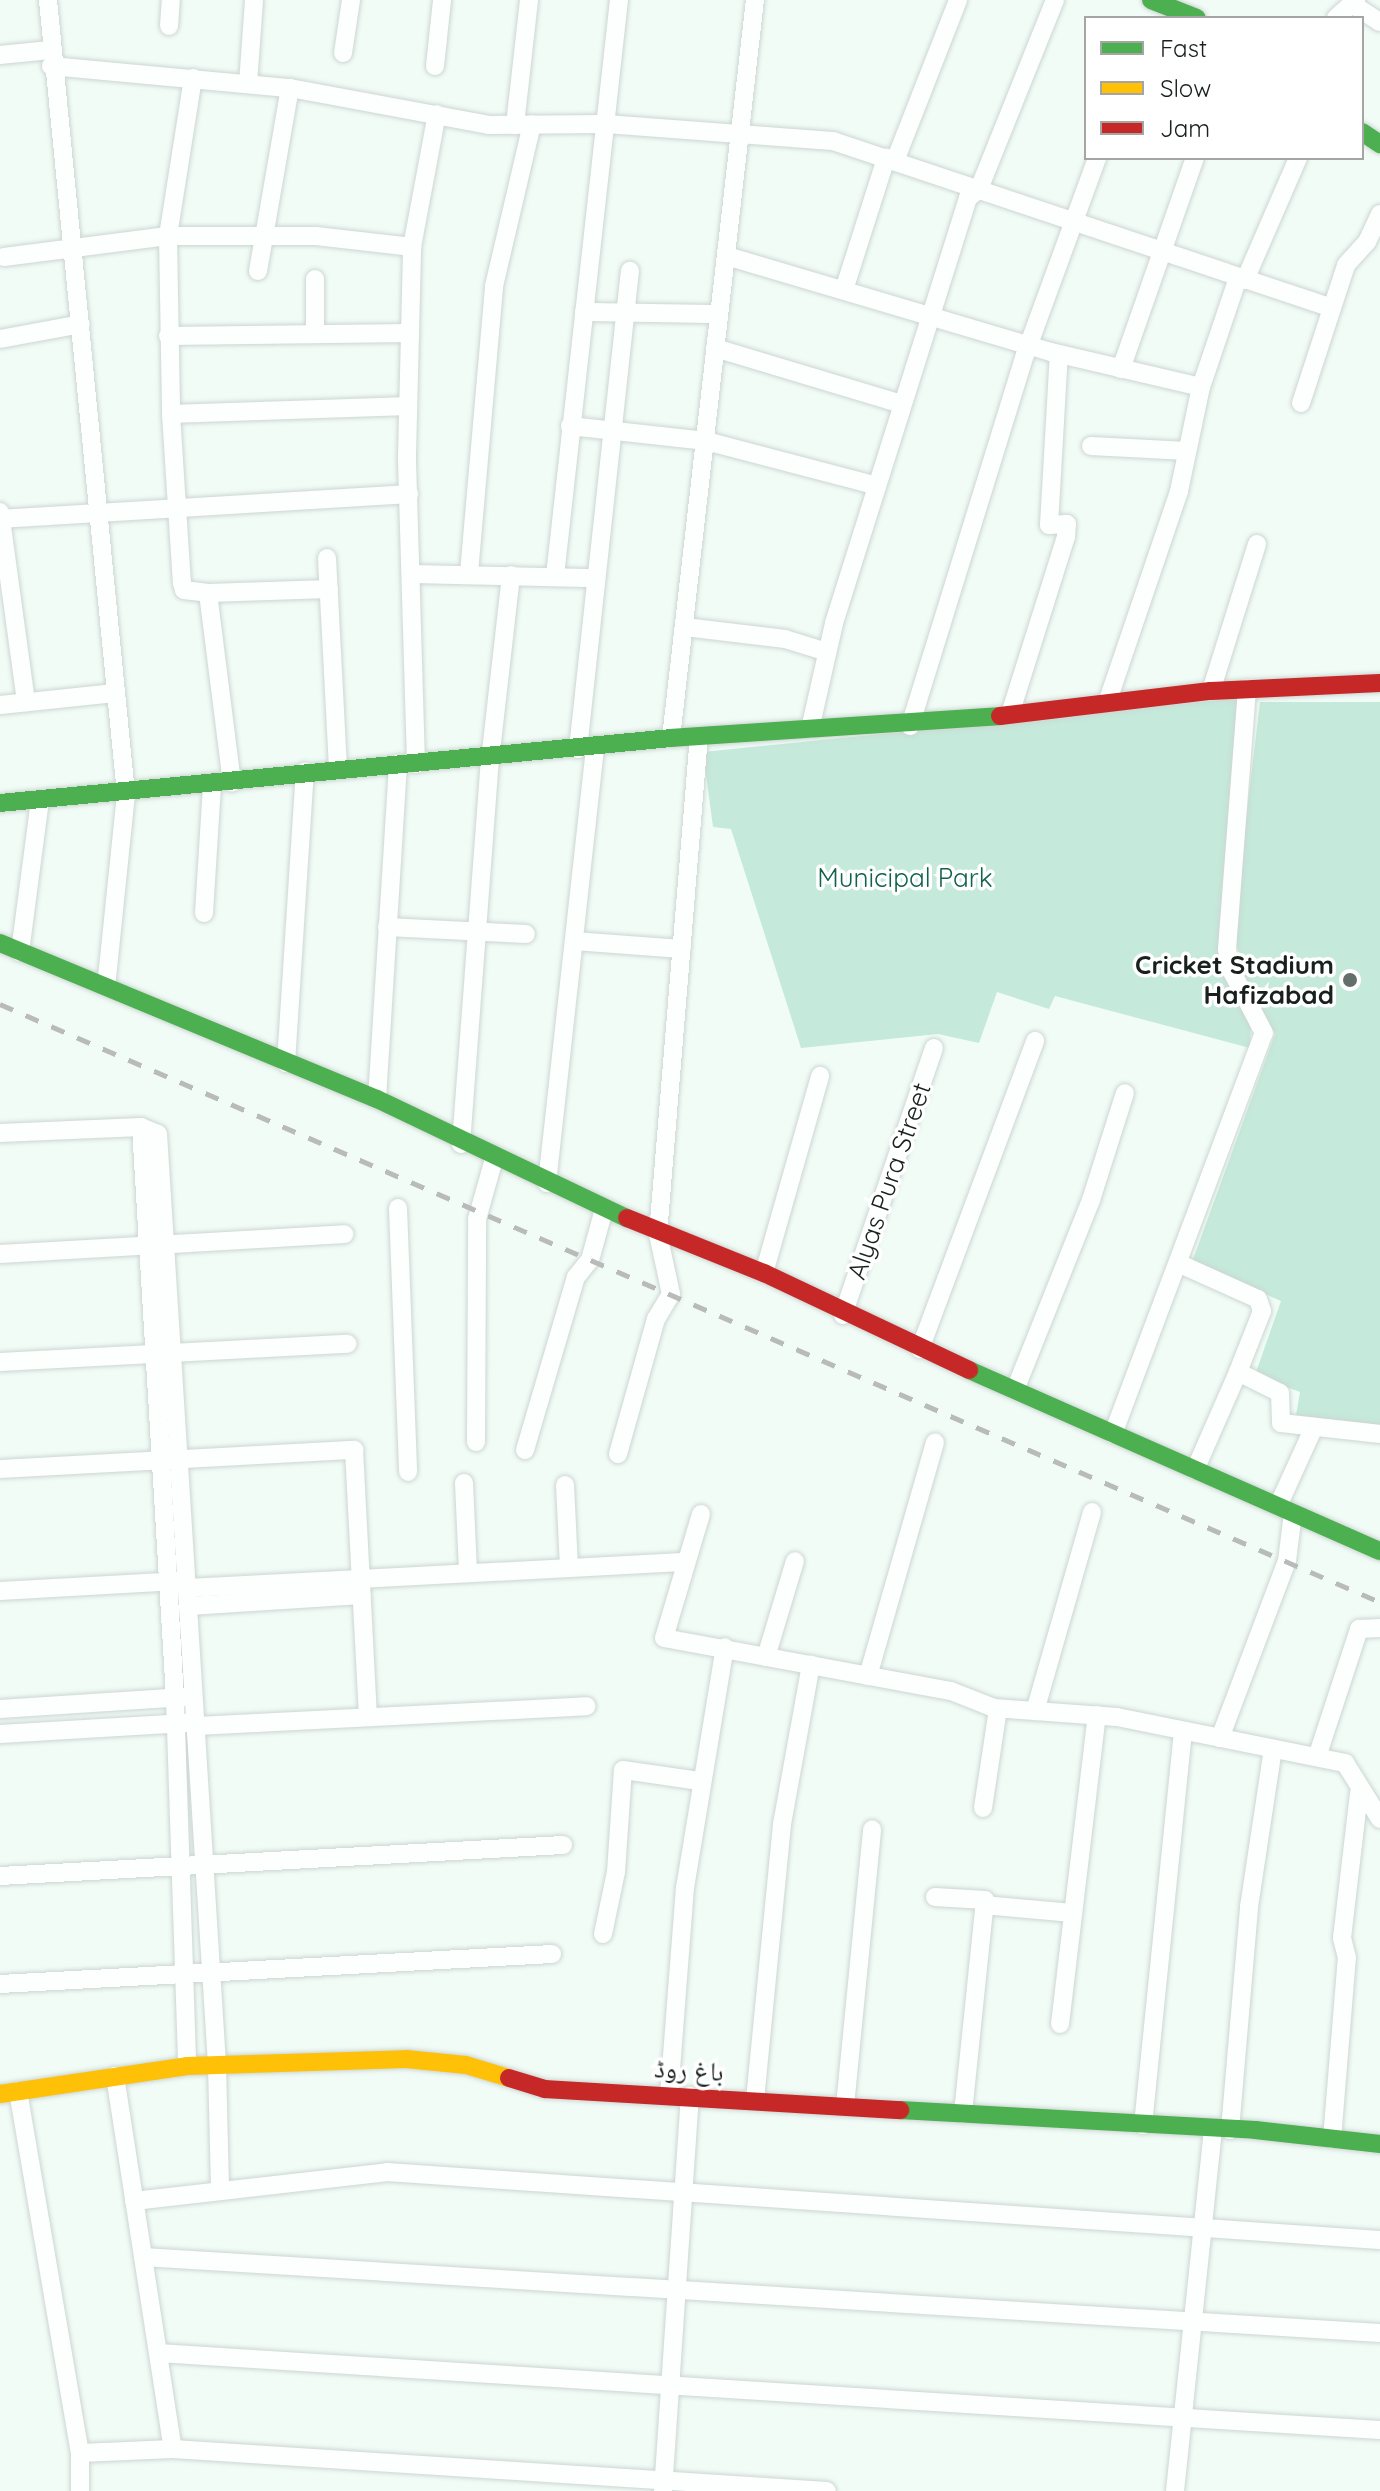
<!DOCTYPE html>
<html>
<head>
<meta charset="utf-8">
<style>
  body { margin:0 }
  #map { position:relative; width:1380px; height:2491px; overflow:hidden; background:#f2fcf7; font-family:Quicksand,"Noto Naskh Arabic",sans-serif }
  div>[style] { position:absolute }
  .green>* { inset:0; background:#c5e9db }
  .roads { filter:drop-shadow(0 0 2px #ccd6d2) drop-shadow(0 0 2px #ccd6d2) }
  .street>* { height:18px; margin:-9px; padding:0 9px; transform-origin:9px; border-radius:9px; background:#fdfffe }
  .fast>* { height:18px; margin:-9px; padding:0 9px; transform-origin:9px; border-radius:9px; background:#4caf50 }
  .slow>* { height:18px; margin:-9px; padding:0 9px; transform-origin:9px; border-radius:9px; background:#ffc107 }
  .jam>* { height:18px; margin:-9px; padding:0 9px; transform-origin:9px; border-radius:9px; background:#c62828 }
  .rail>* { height:5px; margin-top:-2.5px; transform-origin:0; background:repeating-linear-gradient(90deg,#b8bbba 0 14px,transparent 0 28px) }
  .dots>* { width:22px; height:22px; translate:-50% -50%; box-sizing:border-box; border:4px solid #fff; border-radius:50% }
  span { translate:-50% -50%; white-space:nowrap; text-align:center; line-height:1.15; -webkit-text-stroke:7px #fff; paint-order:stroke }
  .park-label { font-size:26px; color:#11634c }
  .poi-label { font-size:26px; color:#18211e; font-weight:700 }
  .right { translate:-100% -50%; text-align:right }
  .street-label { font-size:26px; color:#18211e }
  .legend { position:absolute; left:1084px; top:16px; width:280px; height:144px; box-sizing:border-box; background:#fff; border:2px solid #a3a6a5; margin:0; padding:10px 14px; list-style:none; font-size:24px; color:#18211e }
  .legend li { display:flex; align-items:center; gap:16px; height:40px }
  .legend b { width:40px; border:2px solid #a3a6a5 }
</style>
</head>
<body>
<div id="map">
  <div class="green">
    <i style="clip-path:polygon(1239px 698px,1220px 970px,1251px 1020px,1250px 1048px,1055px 996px,1049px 1009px,997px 992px,979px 1043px,938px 1034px,801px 1048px,731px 829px,713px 827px,703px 752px)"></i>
    <i style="clip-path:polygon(1260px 702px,1380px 702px,1380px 1426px,1296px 1415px,1300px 1392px,1255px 1375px,1281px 1301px,1192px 1262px,1275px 1034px,1246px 984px,1233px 928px)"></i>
  </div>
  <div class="roads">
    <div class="street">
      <i style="left:48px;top:0;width:798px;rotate:84.39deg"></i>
      <i style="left:126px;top:794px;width:193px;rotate:95.9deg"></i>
      <i style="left:1352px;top:4px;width:33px;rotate:33deg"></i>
      <i style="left:1336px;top:18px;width:27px;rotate:-42deg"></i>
      <i style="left:169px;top:26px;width:26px;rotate:-86deg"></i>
      <i style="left:343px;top:53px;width:54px;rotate:-81.4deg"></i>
      <i style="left:0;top:55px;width:50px;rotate:-5.7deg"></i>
      <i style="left:51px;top:66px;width:240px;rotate:5.3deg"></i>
      <i style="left:290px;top:88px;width:202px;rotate:10.5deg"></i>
      <i style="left:489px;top:125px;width:116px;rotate:-0.5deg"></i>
      <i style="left:605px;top:124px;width:229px;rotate:4.3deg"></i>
      <i style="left:833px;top:141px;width:526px;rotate:18.5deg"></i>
      <i style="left:435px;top:66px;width:66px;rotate:-83.9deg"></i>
      <i style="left:193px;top:78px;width:160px;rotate:99deg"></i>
      <i style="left:168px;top:236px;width:178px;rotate:89deg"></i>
      <i style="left:171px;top:414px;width:169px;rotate:86.3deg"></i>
      <i style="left:182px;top:583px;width:7px;rotate:74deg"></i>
      <i style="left:184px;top:590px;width:24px;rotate:7deg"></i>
      <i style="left:208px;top:593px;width:191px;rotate:82.8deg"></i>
      <i style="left:248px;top:84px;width:84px;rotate:-85.9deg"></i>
      <i style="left:515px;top:125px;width:126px;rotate:-83.6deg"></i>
      <i style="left:895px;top:161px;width:173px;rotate:-68.6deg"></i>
      <i style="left:4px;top:257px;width:165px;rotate:-7.3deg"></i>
      <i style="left:168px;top:236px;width:148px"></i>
      <i style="left:316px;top:236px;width:97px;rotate:6.5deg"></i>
      <i style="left:730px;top:257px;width:335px;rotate:16.5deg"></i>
      <i style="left:1051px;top:352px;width:154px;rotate:13.1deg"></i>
      <i style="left:258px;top:271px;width:186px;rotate:-80.1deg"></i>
      <i style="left:315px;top:279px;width:55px;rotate:90deg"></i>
      <i style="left:1245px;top:280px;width:133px;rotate:-66.5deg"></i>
      <i style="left:844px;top:290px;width:139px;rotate:-72.3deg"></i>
      <i style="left:584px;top:312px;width:134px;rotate:0.9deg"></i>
      <i style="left:168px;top:336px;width:242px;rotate:-0.7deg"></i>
      <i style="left:0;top:339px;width:82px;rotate:-10.5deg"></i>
      <i style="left:715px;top:348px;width:195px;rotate:16.7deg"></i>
      <i style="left:1121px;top:369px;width:224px;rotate:-70.7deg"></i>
      <i style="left:1301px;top:403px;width:145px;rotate:-71.9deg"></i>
      <i style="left:1346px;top:265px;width:31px;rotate:-48deg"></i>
      <i style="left:1367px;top:242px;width:31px;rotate:-65deg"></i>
      <i style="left:171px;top:414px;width:237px;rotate:-1.9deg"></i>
      <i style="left:570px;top:426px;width:137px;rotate:6.3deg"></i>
      <i style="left:706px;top:441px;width:177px;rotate:14.7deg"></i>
      <i style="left:1091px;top:446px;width:96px;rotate:3deg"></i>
      <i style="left:0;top:512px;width:192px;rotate:82.2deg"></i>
      <i style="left:0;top:519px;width:410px;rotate:-3.5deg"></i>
      <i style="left:327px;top:558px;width:212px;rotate:87deg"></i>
      <i style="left:469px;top:573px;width:288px;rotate:-85deg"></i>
      <i style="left:494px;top:286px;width:166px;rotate:-76.8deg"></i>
      <i style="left:413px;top:574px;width:183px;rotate:1.3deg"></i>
      <i style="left:555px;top:576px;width:580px;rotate:-83.66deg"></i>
      <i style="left:208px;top:593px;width:121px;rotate:-1.9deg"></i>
      <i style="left:685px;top:627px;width:101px;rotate:6.8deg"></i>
      <i style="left:785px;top:639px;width:44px;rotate:17.2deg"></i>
      <i style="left:1211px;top:691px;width:154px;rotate:-72.6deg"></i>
      <i style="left:1107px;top:703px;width:224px;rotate:-71.2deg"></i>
      <i style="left:1179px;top:491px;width:106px;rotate:-78.1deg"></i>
      <i style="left:1201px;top:387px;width:115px;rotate:-71.3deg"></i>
      <i style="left:0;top:705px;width:116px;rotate:-6deg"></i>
      <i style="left:1011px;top:711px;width:182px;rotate:-72.5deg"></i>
      <i style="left:1066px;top:537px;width:13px;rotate:-86deg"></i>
      <i style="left:1067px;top:524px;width:18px;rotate:177deg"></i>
      <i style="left:1049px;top:525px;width:171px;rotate:-86.7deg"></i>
      <i style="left:910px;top:726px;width:388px;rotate:-72.8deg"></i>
      <i style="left:1025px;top:355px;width:210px;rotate:-69.9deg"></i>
      <i style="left:810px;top:729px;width:109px;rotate:-77.2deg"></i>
      <i style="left:834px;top:623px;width:446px;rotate:-72.5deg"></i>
      <i style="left:968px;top:198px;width:14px;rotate:-39deg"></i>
      <i style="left:979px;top:189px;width:204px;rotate:-68.1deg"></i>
      <i style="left:671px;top:738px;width:743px;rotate:-83.51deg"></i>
      <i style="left:578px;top:749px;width:481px;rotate:-83.8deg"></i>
      <i style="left:416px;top:764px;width:308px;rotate:-91.7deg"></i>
      <i style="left:407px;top:456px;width:209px;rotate:-88.6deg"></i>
      <i style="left:412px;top:247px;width:135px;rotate:-79.4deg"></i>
      <i style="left:204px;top:913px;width:127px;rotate:-86.4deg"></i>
      <i style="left:387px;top:927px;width:139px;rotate:2.9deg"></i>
      <i style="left:574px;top:941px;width:108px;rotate:4.2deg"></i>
      <i style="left:20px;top:952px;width:153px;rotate:-82.5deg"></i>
      <i style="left:286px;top:1063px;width:292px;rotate:-86.3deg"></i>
      <i style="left:377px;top:1099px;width:336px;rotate:-86.4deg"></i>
      <i style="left:141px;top:1127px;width:572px;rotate:86.59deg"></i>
      <i style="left:175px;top:1698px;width:368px;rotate:88.1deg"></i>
      <i style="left:0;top:1133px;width:141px;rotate:-2.4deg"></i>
      <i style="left:141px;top:1127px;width:18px;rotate:22deg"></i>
      <i style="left:158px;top:1134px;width:933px;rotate:86.37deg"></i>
      <i style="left:217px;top:2065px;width:126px;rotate:88.6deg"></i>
      <i style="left:461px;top:1144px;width:385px;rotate:-85.7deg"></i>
      <i style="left:490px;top:760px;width:186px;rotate:-83.5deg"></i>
      <i style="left:547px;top:1183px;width:436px;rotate:-83.7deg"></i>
      <i style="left:398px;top:1208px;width:264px;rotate:87.8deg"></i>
      <i style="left:0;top:1254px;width:345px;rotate:-3.3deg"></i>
      <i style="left:1180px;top:1264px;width:85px;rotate:24.2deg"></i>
      <i style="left:1258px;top:1299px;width:13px;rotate:72deg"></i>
      <i style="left:1262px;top:1311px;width:66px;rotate:111.5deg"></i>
      <i style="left:1238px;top:1372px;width:47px;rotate:26.6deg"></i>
      <i style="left:1280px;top:1393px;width:30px;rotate:88deg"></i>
      <i style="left:1281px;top:1423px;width:100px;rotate:6.3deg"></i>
      <i style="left:764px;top:1273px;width:205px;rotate:-74.1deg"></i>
      <i style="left:843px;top:1315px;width:282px;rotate:-71.2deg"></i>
      <i style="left:920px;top:1349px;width:329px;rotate:-69.5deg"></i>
      <i style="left:0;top:1362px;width:348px;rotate:-3deg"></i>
      <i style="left:1015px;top:1390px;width:205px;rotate:-68.2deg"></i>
      <i style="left:1091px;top:1200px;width:112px;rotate:-72.4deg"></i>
      <i style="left:1113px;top:1434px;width:428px;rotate:-69.4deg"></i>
      <i style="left:1264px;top:1033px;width:71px;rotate:-117.6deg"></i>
      <i style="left:1231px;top:970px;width:21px;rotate:-101deg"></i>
      <i style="left:1227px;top:949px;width:261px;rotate:-85.6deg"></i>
      <i style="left:476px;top:1442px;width:223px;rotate:-89.7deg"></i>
      <i style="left:477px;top:1219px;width:62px;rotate:-74.2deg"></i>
      <i style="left:525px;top:1450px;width:180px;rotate:-73.6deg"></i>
      <i style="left:576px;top:1277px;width:22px;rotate:-51deg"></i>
      <i style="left:590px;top:1260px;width:53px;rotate:-74.6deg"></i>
      <i style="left:618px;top:1454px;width:140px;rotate:-74.3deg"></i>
      <i style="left:656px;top:1319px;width:29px;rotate:-59deg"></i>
      <i style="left:671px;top:1294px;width:61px;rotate:-102.2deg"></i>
      <i style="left:658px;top:1234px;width:498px;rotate:-85.3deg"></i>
      <i style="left:0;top:1469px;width:355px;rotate:-3.1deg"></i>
      <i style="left:354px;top:1450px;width:266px;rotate:87deg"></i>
      <i style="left:1195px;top:1470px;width:107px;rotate:-66.3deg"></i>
      <i style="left:464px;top:1483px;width:87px;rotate:87.4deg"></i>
      <i style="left:565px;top:1485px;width:83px;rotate:87.2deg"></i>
      <i style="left:1278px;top:1506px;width:87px;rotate:-65.5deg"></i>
      <i style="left:701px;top:1514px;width:129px;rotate:106.6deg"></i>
      <i style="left:664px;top:1638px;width:292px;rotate:10.5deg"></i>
      <i style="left:951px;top:1691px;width:46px;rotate:21.6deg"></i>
      <i style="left:994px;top:1708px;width:123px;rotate:4.2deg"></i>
      <i style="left:1117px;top:1717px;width:233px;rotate:11.4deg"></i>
      <i style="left:1345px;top:1763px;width:66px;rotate:58deg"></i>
      <i style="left:188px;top:1588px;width:495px;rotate:-3deg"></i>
      <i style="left:0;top:1591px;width:177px;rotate:-3.2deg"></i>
      <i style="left:189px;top:1606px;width:173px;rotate:-3.6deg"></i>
      <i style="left:766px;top:1657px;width:100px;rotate:-73.2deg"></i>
      <i style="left:868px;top:1676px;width:243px;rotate:-74deg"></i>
      <i style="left:0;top:1709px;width:185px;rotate:-3.7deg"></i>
      <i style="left:1035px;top:1711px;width:207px;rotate:-74deg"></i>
      <i style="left:197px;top:1726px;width:390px;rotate:-2.9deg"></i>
      <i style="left:0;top:1734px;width:186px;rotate:-3.4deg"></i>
      <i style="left:1220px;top:1738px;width:189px;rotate:-69.3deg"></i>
      <i style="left:1287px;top:1561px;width:48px;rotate:-82.9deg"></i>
      <i style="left:1317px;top:1757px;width:135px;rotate:-71.8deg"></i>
      <i style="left:1359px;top:1629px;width:21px;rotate:-3deg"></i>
      <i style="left:983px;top:1808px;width:100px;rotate:-81.4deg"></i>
      <i style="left:0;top:1876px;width:564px;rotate:-3.15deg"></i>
      <i style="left:935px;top:1897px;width:50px;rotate:3.4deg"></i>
      <i style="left:985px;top:1900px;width:215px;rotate:95.9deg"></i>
      <i style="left:984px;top:1905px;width:88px;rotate:5.2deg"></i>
      <i style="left:603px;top:1934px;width:63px;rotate:-78.2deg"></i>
      <i style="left:616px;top:1872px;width:102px;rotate:-86.1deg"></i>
      <i style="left:623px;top:1770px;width:77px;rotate:8.2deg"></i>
      <i style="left:0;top:1984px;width:553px;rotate:-3.11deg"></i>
      <i style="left:1060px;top:2024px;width:311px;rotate:-83.2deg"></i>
      <i style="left:115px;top:2076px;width:377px;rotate:81.2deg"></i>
      <i style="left:18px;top:2091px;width:367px;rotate:80.3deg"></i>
      <i style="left:80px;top:2453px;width:38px;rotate:90deg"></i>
      <i style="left:669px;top:2095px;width:208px;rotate:-85.6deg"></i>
      <i style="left:685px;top:1888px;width:244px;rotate:-80.6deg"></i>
      <i style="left:755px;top:2100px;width:277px;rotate:-84.4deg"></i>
      <i style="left:782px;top:1824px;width:162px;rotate:-79.7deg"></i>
      <i style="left:845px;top:2106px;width:278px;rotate:-84.4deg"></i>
      <i style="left:1143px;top:2125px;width:396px;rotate:-84.2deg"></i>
      <i style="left:1230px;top:2130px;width:224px;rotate:-85.1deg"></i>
      <i style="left:1249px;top:1907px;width:160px;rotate:-81.4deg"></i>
      <i style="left:1332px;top:2139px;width:182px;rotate:-85.3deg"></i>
      <i style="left:1347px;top:1958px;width:21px;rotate:-104deg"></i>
      <i style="left:1342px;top:1938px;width:146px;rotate:-83.3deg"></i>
      <i style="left:134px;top:2201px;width:255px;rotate:-6.5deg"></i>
      <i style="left:387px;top:2172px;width:995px;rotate:3.92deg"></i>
      <i style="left:143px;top:2257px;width:1239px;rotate:3.52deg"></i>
      <i style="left:158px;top:2353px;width:1224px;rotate:3.61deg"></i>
      <i style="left:80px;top:2453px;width:93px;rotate:-2.5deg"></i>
      <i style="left:173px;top:2449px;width:655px;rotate:3.67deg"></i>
      <i style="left:663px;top:2491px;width:396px;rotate:-86.1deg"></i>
      <i style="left:1175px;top:2491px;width:364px;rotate:-84deg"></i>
    </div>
    <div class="fast">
      <i style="left:1151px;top:0;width:49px;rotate:21.4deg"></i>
      <i style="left:1362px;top:132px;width:22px;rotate:34deg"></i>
      <i style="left:0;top:803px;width:674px;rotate:-5.53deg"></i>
      <i style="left:671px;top:738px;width:330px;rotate:-3.8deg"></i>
      <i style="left:0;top:943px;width:408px;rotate:22.5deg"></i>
      <i style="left:377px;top:1099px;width:277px;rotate:25.5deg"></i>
      <i style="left:969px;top:1370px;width:449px;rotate:23.8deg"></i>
      <i style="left:900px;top:2110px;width:356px;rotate:3.2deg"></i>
      <i style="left:1255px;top:2130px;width:126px;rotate:6.4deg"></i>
    </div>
    <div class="slow">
      <i style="left:0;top:2094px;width:189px;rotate:-8.5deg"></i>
      <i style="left:187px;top:2066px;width:219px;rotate:-1.8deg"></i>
      <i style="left:406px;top:2059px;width:60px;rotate:5.7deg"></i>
      <i style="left:466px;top:2065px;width:45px;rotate:16.8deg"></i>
    </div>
    <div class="jam">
      <i style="left:1000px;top:716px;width:212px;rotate:-6.8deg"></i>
      <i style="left:1211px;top:691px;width:169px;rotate:-2.7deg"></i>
      <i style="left:627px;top:1218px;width:148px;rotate:21.9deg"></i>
      <i style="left:764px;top:1273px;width:227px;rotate:25.3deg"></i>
      <i style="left:509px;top:2078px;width:38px;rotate:17deg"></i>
      <i style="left:545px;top:2089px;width:356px;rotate:3.4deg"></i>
    </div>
  </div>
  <div class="rail">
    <i style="left:0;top:1004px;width:1504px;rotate:23.43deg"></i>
  </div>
  <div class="dots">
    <i style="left:1350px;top:980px;background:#646e6a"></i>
  </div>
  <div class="park-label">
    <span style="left:905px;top:878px">Municipal Park</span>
  </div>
  <div class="poi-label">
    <span class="right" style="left:1334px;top:980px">Cricket Stadium<br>Hafizabad</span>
  </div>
  <div class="street-label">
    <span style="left:889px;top:1181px;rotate:-71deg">Alyas Pura Street</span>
    <span style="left:689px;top:2070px;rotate:3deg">باغ روڈ</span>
  </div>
  <ul class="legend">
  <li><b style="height:10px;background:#4caf50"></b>Fast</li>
  <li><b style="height:10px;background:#ffc107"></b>Slow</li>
  <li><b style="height:10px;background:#c62828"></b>Jam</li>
  </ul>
</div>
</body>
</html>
